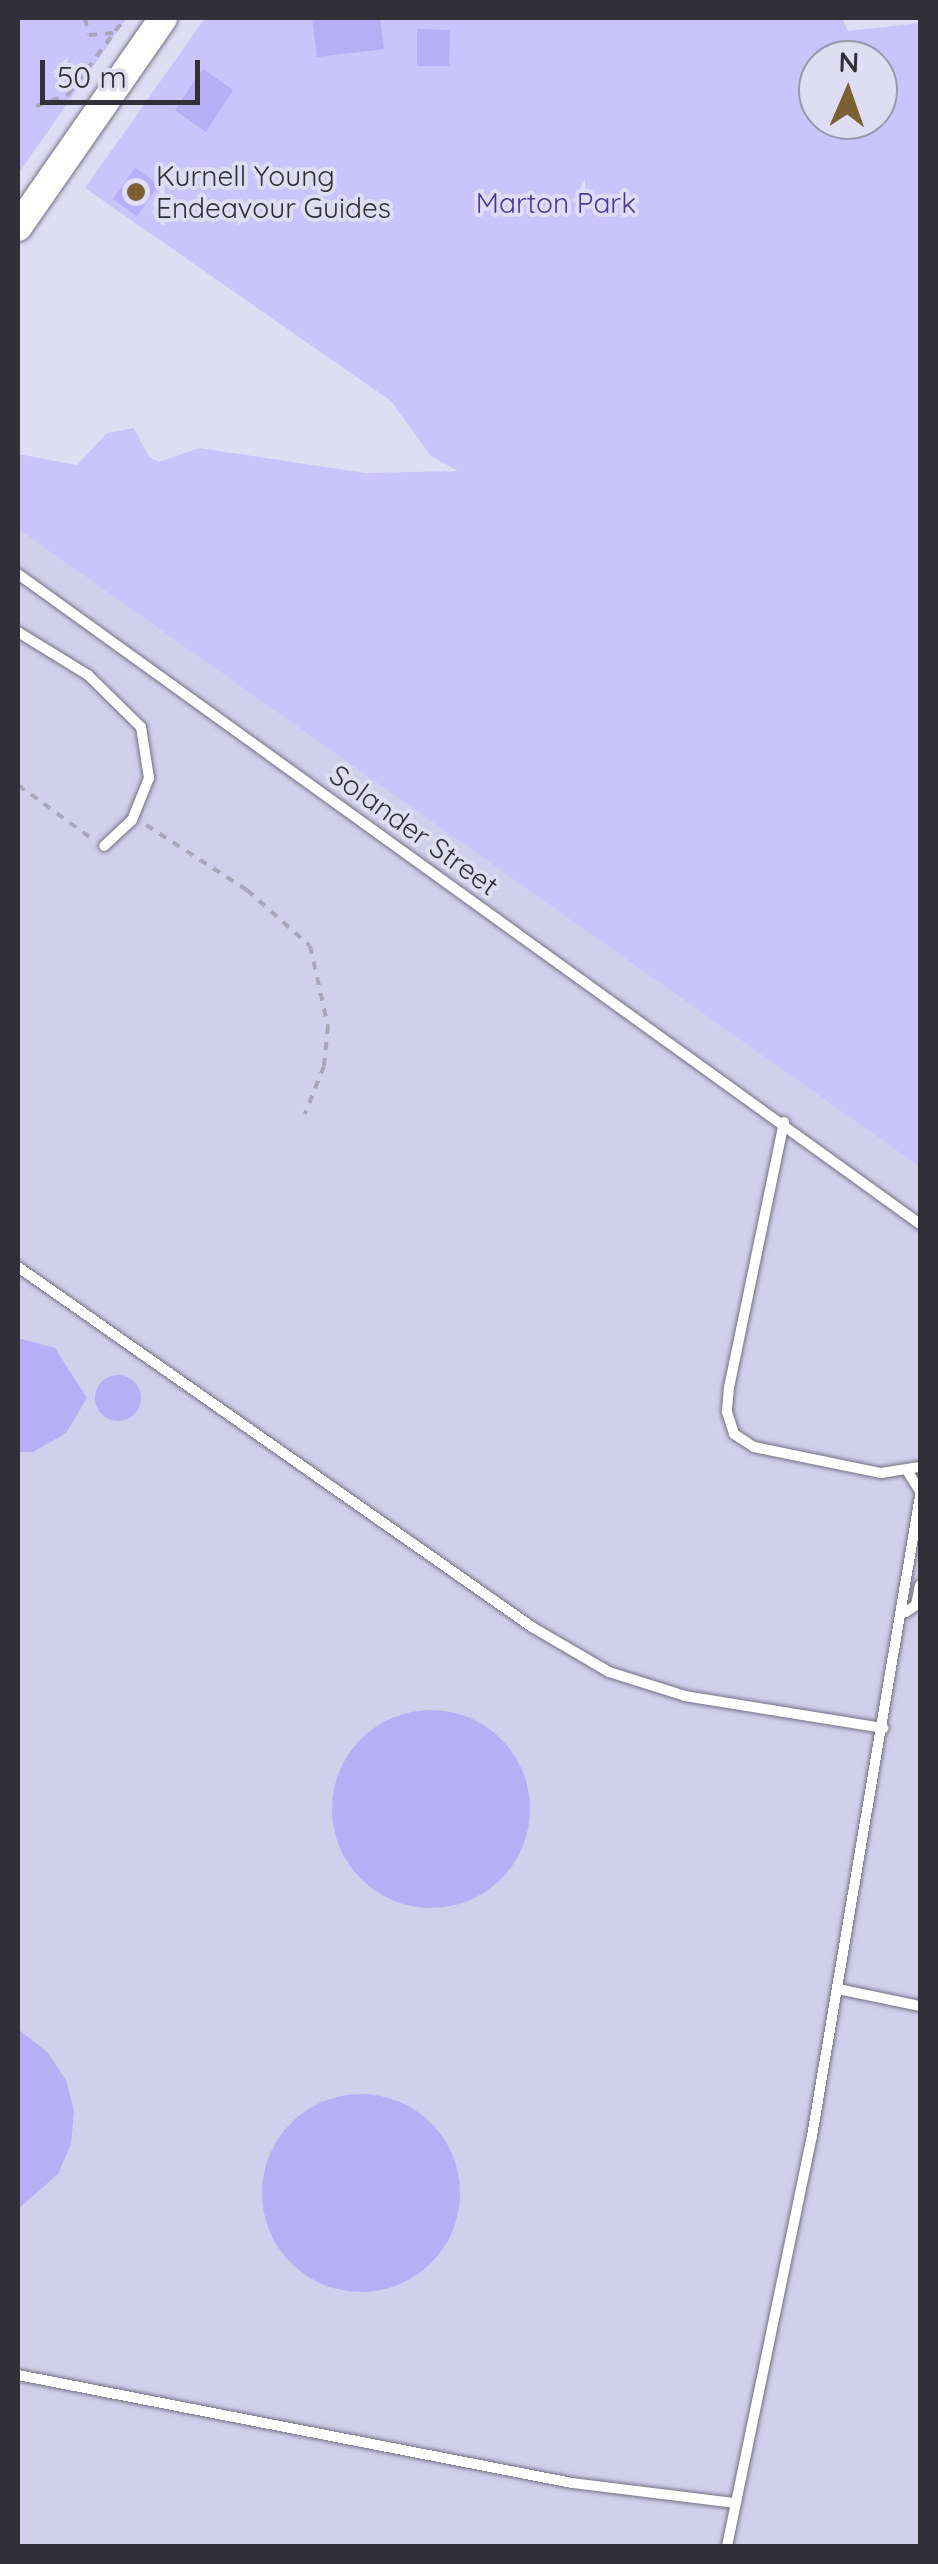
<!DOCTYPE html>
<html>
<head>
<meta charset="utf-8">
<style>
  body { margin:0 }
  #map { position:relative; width:938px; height:2564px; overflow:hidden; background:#dfddf3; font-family:Quicksand,sans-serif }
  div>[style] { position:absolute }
  .built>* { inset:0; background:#d2cfec }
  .green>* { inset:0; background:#cac3fc }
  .building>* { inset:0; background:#b7aef5 }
  .round { border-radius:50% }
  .path>* { height:4px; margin-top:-2px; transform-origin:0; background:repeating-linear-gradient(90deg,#a8a6b8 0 8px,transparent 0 16px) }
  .roads { filter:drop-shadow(0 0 2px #727083) drop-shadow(0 0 2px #727083) }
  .service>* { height:10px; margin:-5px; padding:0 5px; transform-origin:5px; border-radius:5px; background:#fff }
  .secondary>* { height:28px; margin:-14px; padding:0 14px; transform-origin:14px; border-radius:14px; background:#fff }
  .dots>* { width:28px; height:28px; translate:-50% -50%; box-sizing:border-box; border:5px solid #dfddf3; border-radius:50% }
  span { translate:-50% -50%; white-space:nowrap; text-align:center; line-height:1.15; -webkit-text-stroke:8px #dfddf3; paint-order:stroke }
  .poi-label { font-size:28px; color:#313039 }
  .left { translate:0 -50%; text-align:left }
  .park-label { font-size:28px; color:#51379c }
  .street-label { font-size:28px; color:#313039 }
  .frame { position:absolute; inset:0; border:20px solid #313039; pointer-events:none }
  .north { position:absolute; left:798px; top:40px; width:100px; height:100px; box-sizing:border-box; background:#dfddf3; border:2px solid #9998a9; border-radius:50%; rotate:2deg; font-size:28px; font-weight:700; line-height:40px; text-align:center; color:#313039 }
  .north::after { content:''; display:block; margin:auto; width:35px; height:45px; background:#7a6032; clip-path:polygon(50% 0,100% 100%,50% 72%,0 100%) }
  .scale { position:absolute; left:40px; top:60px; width:160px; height:45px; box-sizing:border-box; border:5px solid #313039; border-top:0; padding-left:12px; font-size:30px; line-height:35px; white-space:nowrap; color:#313039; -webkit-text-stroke:8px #dfddf3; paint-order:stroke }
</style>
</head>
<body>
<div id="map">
  <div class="built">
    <i style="clip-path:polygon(18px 529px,920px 1167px,920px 2546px,18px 2546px)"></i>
  </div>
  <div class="green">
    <i style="clip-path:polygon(19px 18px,127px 18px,18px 174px,18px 37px)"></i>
    <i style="clip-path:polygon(evenodd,205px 18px,842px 18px,848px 31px,920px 23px,920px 1167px,18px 529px,18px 454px,77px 465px,107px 433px,134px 428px,149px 457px,159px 462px,199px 448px,365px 473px,458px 471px,431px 456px,391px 401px,85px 188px,205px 18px,818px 60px,878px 60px,878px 120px,818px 120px,818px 60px)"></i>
  </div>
  <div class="building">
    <i style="clip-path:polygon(312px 18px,380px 18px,384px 49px,317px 57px)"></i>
    <i style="clip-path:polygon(417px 29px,450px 30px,449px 66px,417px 66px)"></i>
    <i style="clip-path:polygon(203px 69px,233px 90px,206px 132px,175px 110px)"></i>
    <i style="clip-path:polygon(135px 168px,159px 185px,137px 216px,113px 199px)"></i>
    <i style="clip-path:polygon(18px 1338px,55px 1348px,87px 1398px,66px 1433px,33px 1452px,18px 1452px)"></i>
    <i class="round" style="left:95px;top:1375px;width:46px;height:46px"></i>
    <i class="round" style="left:332px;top:1710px;width:198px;height:198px"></i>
    <i style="clip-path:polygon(18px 2029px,47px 2052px,66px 2080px,74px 2111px,71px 2144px,58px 2174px,18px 2209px)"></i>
    <i class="round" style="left:262px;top:2094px;width:198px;height:198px"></i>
  </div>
  <div class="path">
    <i style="left:85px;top:18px;width:17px;rotate:77deg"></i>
    <i style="left:89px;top:35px;width:24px;rotate:-5deg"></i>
    <i style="left:36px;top:106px;width:34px;rotate:-19deg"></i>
    <i style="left:68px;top:95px;width:96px;rotate:-53.5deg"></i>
    <i style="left:18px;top:785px;width:90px;rotate:36deg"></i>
    <i style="left:146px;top:825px;width:120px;rotate:32.8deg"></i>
    <i style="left:247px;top:890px;width:84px;rotate:41.6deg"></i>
    <i style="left:310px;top:946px;width:82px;rotate:77.3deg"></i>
    <i style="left:328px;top:1026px;width:40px;rotate:95.7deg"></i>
    <i style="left:324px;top:1066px;width:52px;rotate:111.6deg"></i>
  </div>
  <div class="roads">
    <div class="service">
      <i style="left:18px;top:574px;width:1112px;rotate:35.78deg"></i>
      <i style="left:18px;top:632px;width:82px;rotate:31.6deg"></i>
      <i style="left:88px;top:675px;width:74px;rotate:44.5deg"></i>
      <i style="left:141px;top:727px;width:52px;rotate:81.1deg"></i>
      <i style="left:149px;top:778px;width:45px;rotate:112deg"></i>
      <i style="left:132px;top:820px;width:38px;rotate:137deg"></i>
      <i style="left:784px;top:1122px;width:271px;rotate:101.7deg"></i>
      <i style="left:729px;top:1387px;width:25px;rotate:95deg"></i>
      <i style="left:727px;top:1412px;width:23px;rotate:72deg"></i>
      <i style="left:734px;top:1434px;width:24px;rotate:33deg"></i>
      <i style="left:754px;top:1447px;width:130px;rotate:11.6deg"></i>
      <i style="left:881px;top:1473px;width:39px;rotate:-9deg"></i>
      <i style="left:18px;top:1267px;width:628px;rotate:35.01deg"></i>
      <i style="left:532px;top:1627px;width:89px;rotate:30.3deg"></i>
      <i style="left:609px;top:1672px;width:80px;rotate:17.5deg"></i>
      <i style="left:685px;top:1696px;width:201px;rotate:9.2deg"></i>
      <i style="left:908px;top:1472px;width:22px;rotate:58deg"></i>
      <i style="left:906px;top:1612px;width:12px;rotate:-35deg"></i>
      <i style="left:916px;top:1605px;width:20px;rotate:-79deg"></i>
      <i style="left:838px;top:1989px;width:84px;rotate:11.7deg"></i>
      <i style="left:18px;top:2375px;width:564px;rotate:11.03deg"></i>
      <i style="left:572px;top:2483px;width:164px;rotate:7deg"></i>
      <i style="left:727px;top:2546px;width:419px;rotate:-78.3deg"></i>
      <i style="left:812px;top:2136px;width:649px;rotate:-80.42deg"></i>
    </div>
    <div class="secondary">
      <i style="left:18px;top:227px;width:254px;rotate:-55.2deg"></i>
    </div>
  </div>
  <div class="dots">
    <i style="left:136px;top:192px;background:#7a6032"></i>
  </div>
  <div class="poi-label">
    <span class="left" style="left:156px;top:192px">Kurnell Young<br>Endeavour Guides</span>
  </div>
  <div class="park-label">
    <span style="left:556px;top:203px">Marton Park</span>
  </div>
  <div class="street-label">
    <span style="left:414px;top:830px;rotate:36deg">Solander Street</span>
  </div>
  <div class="frame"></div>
  <div class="north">N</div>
  <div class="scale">50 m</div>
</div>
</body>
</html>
